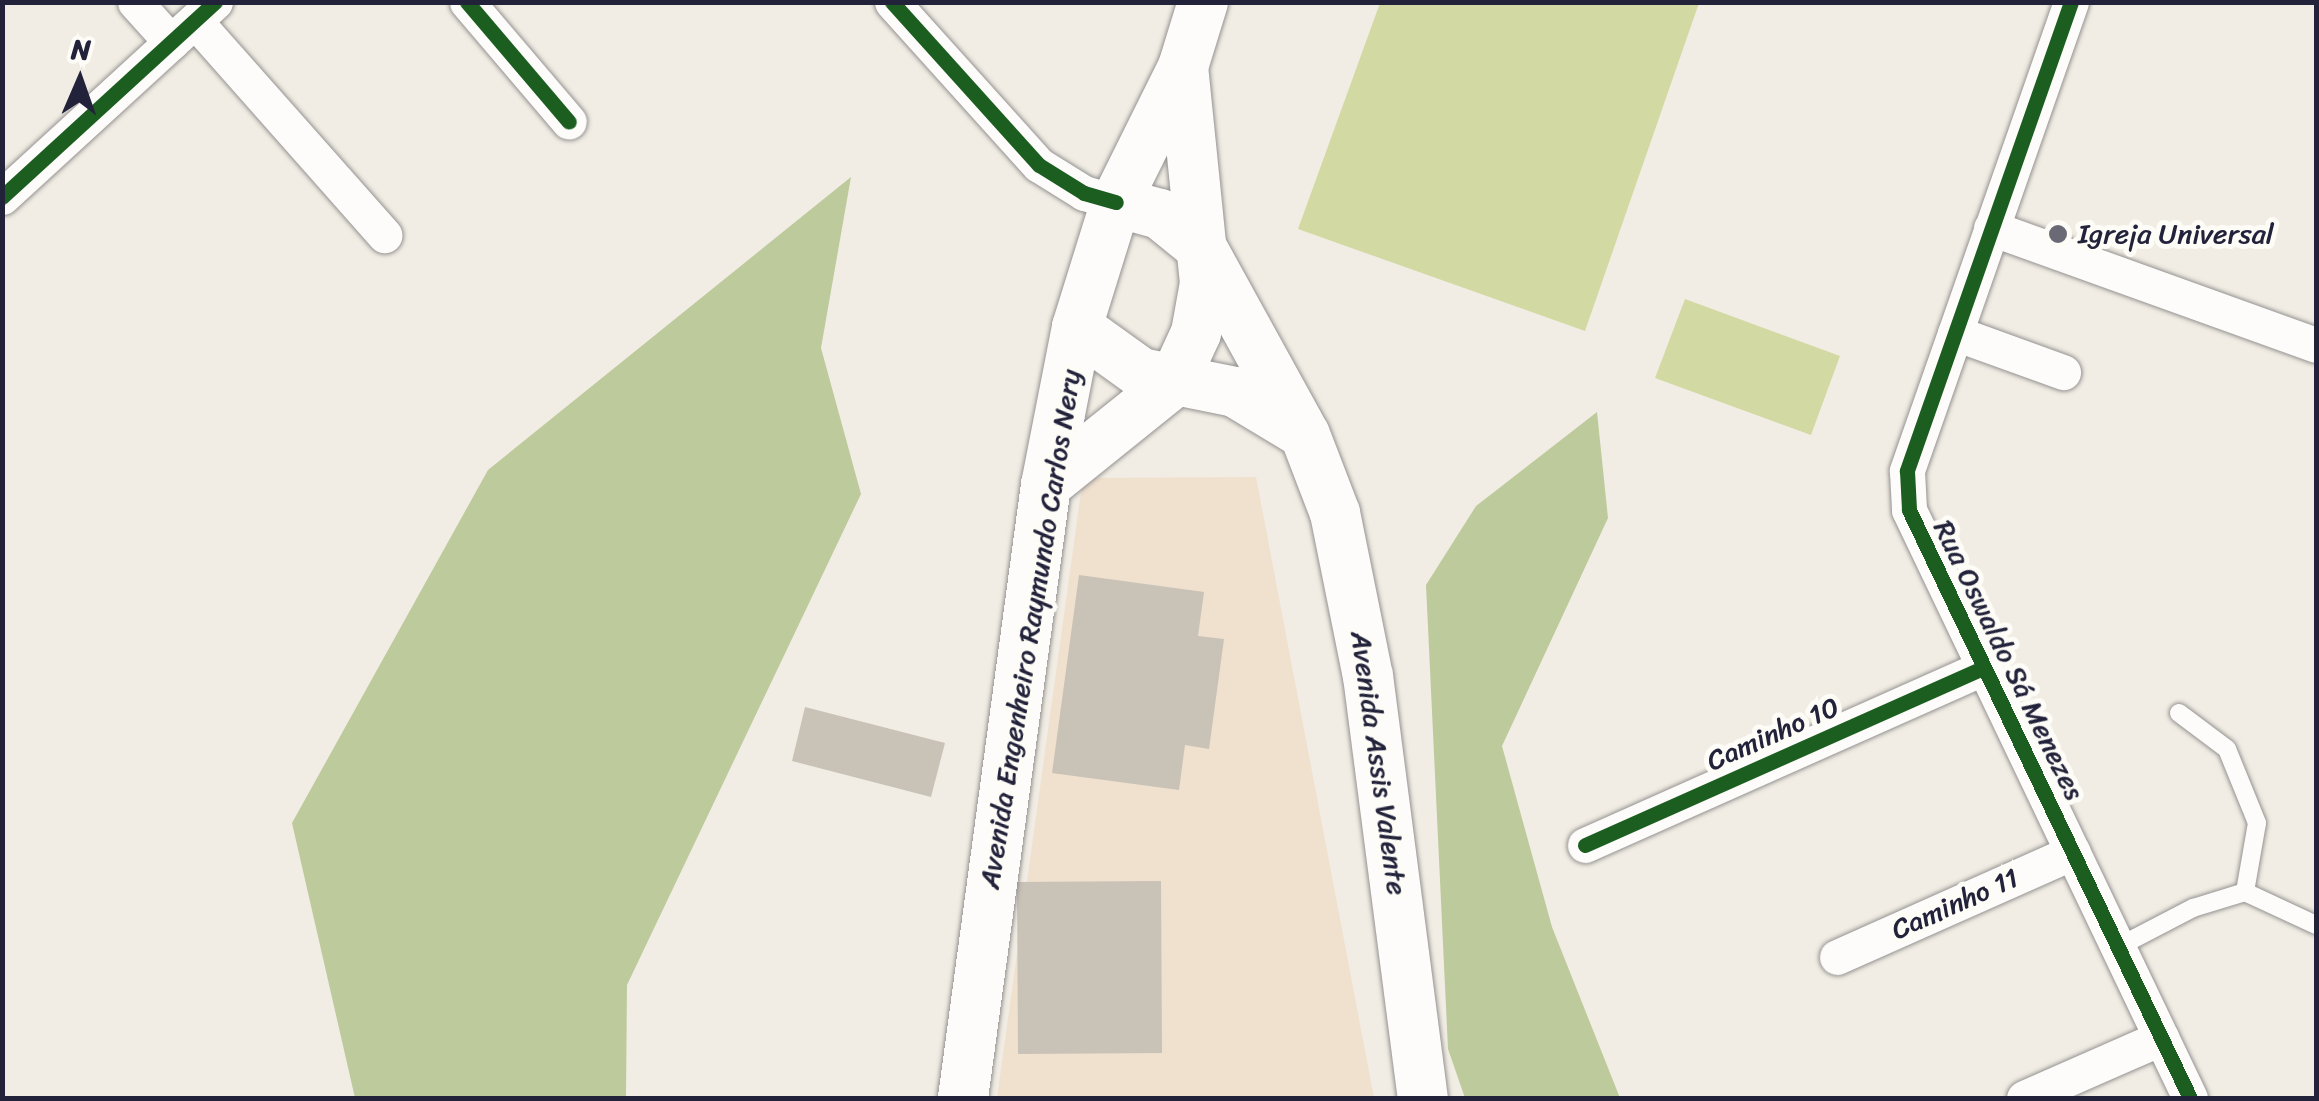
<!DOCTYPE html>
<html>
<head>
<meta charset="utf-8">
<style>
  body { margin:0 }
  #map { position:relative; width:2319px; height:1101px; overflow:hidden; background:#f1ede4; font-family:Sriracha,sans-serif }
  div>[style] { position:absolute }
  .built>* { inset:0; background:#f0e0ce }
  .green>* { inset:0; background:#d3d9a2 }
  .forest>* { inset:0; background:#bdca9b }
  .building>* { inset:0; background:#c9c2b7 }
  .roads { filter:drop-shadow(0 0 2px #949291) drop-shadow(0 0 2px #949291) }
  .lane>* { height:18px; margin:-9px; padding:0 9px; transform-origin:9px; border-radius:9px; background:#fdfcfb }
  .street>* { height:35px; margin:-17.5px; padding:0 17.5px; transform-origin:17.5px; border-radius:17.5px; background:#fdfcfb }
  .secondary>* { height:50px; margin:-25px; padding:0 25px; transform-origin:25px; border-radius:25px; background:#fdfcfb }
  .cycleway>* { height:15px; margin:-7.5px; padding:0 7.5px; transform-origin:7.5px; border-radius:7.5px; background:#1b5e20 }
  .dots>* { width:28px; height:28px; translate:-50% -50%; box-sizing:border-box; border:5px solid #fdfcf7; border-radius:50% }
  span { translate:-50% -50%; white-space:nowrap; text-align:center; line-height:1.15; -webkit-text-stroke:10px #fdfcf7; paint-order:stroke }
  .poi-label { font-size:28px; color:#22223b }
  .left { translate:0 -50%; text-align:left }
  .street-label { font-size:28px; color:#22223b }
  .frame { position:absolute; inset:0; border:5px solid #22223b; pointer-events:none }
  .north { position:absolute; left:30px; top:30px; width:100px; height:100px; -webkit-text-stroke:8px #fdfcf7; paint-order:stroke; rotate:2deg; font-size:28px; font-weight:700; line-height:40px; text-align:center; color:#22223b }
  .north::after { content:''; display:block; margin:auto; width:35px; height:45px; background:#22223b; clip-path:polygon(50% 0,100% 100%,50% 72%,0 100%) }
</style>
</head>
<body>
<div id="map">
  <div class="built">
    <i style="clip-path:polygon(1256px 477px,1374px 1098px,997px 1098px,1083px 478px)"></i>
  </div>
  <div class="green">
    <i style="clip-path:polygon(1380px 3px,1699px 3px,1585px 331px,1298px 229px)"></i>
    <i style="clip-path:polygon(1685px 299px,1840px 356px,1811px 435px,1655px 378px)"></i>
  </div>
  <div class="forest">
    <i style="clip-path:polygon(851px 177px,821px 348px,861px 494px,627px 985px,626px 1098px,355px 1098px,292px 823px,488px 470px)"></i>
    <i style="clip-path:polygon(1597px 412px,1608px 518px,1502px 746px,1552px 927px,1620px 1098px,1465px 1098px,1448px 1049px,1426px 585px,1476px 506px)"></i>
  </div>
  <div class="building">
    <i style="clip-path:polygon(1079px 575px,1204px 592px,1198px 636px,1224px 639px,1209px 749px,1185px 745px,1179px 790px,1052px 773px)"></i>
    <i style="clip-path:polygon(805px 707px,945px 743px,931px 797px,792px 761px)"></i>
    <i style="clip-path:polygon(1161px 881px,1162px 1053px,1018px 1054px,1017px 882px)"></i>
  </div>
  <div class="roads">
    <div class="lane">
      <i style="left:2179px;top:713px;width:60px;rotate:36.9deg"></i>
      <i style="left:2227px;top:749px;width:80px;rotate:67.9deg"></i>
      <i style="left:2257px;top:823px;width:70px;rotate:99.9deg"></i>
      <i style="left:2118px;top:947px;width:85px;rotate:-27.5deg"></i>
      <i style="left:2193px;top:908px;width:54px;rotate:-17.1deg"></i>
      <i style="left:2245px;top:892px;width:78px;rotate:24.9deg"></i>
    </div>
    <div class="street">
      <i style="left:135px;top:2px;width:54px;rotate:48deg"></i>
      <i style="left:467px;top:2px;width:157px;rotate:49.6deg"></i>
      <i style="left:892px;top:2px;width:219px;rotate:48deg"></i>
      <i style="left:1039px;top:165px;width:53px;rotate:31.9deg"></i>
      <i style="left:1084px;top:193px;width:33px;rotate:16deg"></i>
      <i style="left:2071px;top:2px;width:497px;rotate:109.3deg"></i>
      <i style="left:1907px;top:471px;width:39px;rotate:87deg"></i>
      <i style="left:1909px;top:510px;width:652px;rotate:64.46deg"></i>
      <i style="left:195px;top:21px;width:286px;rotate:48.5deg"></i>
      <i style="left:2px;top:197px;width:289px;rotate:-42.5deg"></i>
      <i style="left:1991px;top:228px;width:345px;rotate:19.8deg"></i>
      <i style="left:1955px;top:333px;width:115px;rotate:19.9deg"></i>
      <i style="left:1585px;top:845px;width:435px;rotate:-24deg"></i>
      <i style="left:1837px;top:957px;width:258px;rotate:-24deg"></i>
      <i style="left:2024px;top:1098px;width:150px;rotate:-23.7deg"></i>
    </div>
    <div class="secondary">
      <i style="left:1116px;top:202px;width:46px;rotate:15.3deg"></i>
      <i style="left:1160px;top:214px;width:54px;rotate:39deg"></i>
      <i style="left:1202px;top:248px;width:213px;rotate:61.2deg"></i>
      <i style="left:1305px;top:435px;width:84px;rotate:69deg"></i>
      <i style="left:1335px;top:513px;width:166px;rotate:78.6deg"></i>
      <i style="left:1368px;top:676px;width:426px;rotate:82.6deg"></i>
      <i style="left:1077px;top:327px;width:79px;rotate:35.7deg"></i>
      <i style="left:1141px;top:373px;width:96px;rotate:11.4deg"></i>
      <i style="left:1235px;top:392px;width:79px;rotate:31.1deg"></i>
      <i style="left:1046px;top:485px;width:163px;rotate:-38.8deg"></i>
      <i style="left:1173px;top:383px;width:55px;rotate:-65.3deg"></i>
      <i style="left:1196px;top:333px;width:51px;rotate:-79.8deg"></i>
      <i style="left:1205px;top:283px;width:217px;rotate:-95.8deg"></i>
      <i style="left:963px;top:1098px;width:619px;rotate:-82.29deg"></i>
      <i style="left:1046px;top:485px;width:161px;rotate:-78.9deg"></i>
      <i style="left:1077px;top:327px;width:131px;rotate:-72.7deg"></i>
      <i style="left:1116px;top:202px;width:151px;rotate:-63.6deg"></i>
      <i style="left:1183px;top:67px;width:68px;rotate:-72.9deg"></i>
    </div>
  </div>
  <div class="cycleway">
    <i style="left:467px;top:2px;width:157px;rotate:49.6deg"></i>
    <i style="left:892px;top:2px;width:219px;rotate:48deg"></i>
    <i style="left:1039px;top:165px;width:53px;rotate:31.9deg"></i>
    <i style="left:1084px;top:193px;width:33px;rotate:16deg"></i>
    <i style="left:2071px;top:2px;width:497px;rotate:109.3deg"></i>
    <i style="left:1907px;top:471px;width:39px;rotate:87deg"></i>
    <i style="left:1909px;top:510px;width:652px;rotate:64.46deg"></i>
    <i style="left:2px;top:197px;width:289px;rotate:-42.5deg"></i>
    <i style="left:1585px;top:845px;width:435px;rotate:-24deg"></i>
  </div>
  <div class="dots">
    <i style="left:2058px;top:234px;background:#6a6976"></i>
  </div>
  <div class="poi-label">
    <span class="left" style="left:2078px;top:234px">Igreja Universal</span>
  </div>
  <div class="street-label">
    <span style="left:1030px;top:629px;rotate:-81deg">Avenida Engenheiro Raymundo Carlos Nery</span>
    <span style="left:2009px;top:660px;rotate:64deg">Rua Oswaldo Sá Menezes</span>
    <span style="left:1773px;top:734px;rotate:-24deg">Caminho 10</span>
    <span style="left:1379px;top:763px;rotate:82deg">Avenida Assis Valente</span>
    <span style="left:1955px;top:904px;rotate:-24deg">Caminho 11</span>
  </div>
  <div class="frame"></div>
  <div class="north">N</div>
</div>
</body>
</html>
